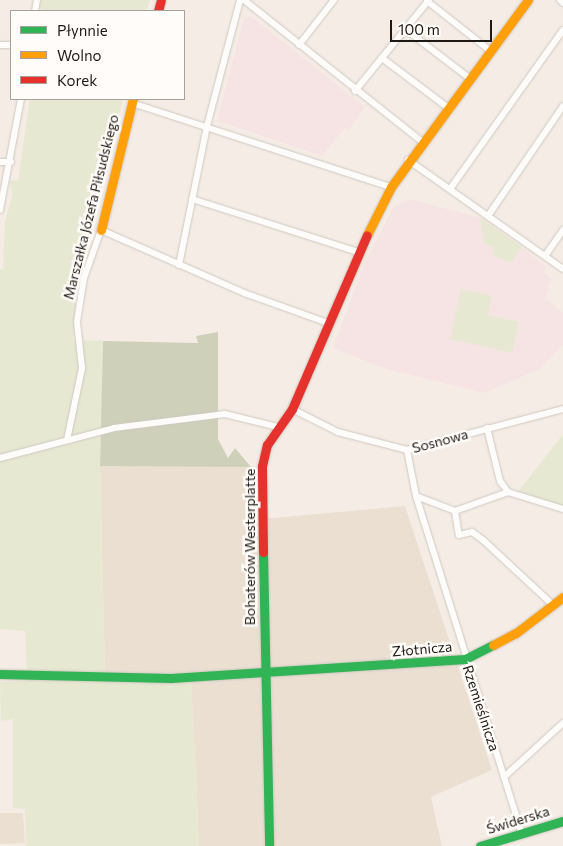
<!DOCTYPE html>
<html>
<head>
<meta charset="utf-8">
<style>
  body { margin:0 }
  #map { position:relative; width:563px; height:846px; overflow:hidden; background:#f5ede5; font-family:Commissioner,sans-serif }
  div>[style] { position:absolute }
  .industrial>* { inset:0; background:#ebdfd2 }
  .education>* { inset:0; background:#f6e4e5 }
  .green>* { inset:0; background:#e7e8d1 }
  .forest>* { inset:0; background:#cfd0b9 }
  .roads { filter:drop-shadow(0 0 1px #cfc8c2) drop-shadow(0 0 1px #cfc8c2) }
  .street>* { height:6px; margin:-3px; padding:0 3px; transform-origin:3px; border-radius:3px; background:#fefcfb }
  .fast>* { height:9px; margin:-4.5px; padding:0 4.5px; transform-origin:4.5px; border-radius:4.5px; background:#30b455 }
  .slow>* { height:9px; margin:-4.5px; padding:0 4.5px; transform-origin:4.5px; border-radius:4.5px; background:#ff9f0a }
  .jam>* { height:9px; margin:-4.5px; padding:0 4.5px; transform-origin:4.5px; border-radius:4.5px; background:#e5322d }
  span { translate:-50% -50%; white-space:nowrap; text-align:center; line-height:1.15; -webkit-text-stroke:5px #fffcf9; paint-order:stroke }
  .street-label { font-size:14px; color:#1e1914 }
  .legend { position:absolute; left:10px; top:10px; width:175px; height:90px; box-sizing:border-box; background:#fffcf9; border:1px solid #a5a19d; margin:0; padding:6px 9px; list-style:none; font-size:15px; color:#1e1914 }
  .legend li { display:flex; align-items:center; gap:10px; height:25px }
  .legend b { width:25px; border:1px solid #a5a19d }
  .scale { position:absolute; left:390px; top:20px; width:102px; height:22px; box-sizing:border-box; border:2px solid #1e1914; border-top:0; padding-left:6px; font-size:15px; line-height:18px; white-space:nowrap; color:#1e1914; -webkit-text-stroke:4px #fffcf9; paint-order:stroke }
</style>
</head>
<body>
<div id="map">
  <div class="industrial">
    <i style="clip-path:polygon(100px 466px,262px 466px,262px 519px,405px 506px,492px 770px,431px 797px,442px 846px,199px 846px,191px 677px,105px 677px)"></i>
    <i style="clip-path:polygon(0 813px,23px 813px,25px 843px,0 844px)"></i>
  </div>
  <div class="education">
    <i style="clip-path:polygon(244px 17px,252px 17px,365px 107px,348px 131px,345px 128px,322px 156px,217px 121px)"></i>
    <i style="clip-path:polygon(410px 199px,484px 219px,547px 267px,544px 272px,552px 278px,545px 299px,563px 312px,563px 345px,538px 370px,484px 393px,386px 369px,333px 348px,365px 262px,393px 207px)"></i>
  </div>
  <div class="green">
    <i style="clip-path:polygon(40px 0,150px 0,146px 11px,44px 11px,39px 6px)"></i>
    <i style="clip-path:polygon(30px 99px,123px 99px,78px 275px,73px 340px,103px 341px,100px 466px,105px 677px,191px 677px,199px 846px,26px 846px,25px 809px,13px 808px,13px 719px,1px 721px,0 682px,27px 681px,25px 631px,0 629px,0 269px,3px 269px,5px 222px,12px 196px,10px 181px,18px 180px)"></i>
    <i style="clip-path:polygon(480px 218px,522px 247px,510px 263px,493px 255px,494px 247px,484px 244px)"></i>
    <i style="clip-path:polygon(461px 289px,492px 296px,488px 315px,519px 322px,512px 353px,450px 339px)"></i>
    <i style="clip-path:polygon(563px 434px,563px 506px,518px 492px)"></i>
  </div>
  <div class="forest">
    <i style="clip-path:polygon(218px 332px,218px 439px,228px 458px,235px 448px,251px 467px,100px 466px,103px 341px,198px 343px,196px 336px)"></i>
  </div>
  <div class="roads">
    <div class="street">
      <i style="left:244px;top:0;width:226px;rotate:38.5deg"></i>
      <i style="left:560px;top:0;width:4px;rotate:45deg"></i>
      <i style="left:427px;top:1px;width:79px;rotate:38.3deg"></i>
      <i style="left:35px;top:11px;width:11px;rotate:-80deg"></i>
      <i style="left:405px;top:29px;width:81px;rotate:37.4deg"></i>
      <i style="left:0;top:45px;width:11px"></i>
      <i style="left:299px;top:45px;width:57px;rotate:-52.1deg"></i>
      <i style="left:382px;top:58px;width:81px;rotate:37deg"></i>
      <i style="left:355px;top:91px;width:117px;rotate:-50.9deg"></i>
      <i style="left:132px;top:103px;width:272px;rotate:18deg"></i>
      <i style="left:408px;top:160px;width:189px;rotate:35.1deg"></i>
      <i style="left:0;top:162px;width:11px"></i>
      <i style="left:450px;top:189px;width:195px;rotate:-54.6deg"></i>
      <i style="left:192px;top:199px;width:174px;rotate:17.7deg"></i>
      <i style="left:0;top:210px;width:113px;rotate:-79.3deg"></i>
      <i style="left:488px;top:216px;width:133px;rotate:-55.7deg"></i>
      <i style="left:545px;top:256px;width:32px;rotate:-55deg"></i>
      <i style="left:179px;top:265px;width:142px;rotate:-78.6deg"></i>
      <i style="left:207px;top:126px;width:130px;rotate:-75.3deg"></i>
      <i style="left:292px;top:409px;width:51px;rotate:26.6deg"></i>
      <i style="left:338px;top:432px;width:71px;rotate:14.6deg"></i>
      <i style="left:407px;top:450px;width:161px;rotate:-14.7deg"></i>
      <i style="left:487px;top:428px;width:55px;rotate:76.2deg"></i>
      <i style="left:500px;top:481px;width:14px;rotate:54deg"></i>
      <i style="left:67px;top:440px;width:74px;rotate:-78.2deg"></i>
      <i style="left:82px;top:368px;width:46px;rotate:-96.2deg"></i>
      <i style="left:77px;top:322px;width:45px;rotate:-81deg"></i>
      <i style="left:84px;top:278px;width:51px;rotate:-70.5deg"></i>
      <i style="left:101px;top:230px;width:159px;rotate:23.7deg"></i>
      <i style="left:247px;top:294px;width:86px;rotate:19.7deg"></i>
      <i style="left:407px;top:450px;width:47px;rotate:78.9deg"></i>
      <i style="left:416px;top:496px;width:354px;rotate:72.6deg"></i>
      <i style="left:0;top:458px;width:118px;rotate:-14.7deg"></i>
      <i style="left:114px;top:428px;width:112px;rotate:-7.2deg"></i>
      <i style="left:225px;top:414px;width:55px;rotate:13.8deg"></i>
      <i style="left:416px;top:496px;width:42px;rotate:21deg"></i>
      <i style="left:455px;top:511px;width:56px;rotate:-19.7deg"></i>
      <i style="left:508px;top:492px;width:58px;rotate:17.2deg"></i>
      <i style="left:455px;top:511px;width:24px;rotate:81deg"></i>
      <i style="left:459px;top:535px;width:13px;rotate:-13deg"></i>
      <i style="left:472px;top:532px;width:14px;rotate:36deg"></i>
      <i style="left:483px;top:540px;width:97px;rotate:42.9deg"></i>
      <i style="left:504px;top:777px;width:80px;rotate:-42.5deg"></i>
    </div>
    <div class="fast">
      <i style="left:263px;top:552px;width:294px;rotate:88.8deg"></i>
      <i style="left:0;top:674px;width:171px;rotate:1.3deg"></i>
      <i style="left:171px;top:678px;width:295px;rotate:-3.7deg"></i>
      <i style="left:465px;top:659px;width:31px;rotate:-27deg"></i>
      <i style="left:480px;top:846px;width:87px;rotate:-16.8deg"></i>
    </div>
    <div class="slow">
      <i style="left:101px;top:230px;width:135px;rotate:-76.3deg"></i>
      <i style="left:367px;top:235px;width:54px;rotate:-63.4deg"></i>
      <i style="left:391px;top:187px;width:232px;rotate:-53.8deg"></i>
      <i style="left:493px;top:645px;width:26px;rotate:-28deg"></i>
      <i style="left:516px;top:633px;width:59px;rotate:-37.5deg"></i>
    </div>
    <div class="jam">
      <i style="left:158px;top:11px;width:11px;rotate:-75deg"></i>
      <i style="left:263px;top:552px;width:86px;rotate:-90.7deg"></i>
      <i style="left:262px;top:466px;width:22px;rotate:-77deg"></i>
      <i style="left:267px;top:445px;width:44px;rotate:-55.2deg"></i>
      <i style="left:292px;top:409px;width:189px;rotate:-66.7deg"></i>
    </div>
  </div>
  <div class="street-label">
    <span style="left:91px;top:207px;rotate:-76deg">Marszałka Józefa Piłsudskiego</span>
    <span style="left:440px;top:441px;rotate:-15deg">Sosnowa</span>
    <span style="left:250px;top:547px;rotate:-90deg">Bohaterów Westerplatte</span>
    <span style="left:422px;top:649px;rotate:-5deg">Złotnicza</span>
    <span style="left:481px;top:708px;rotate:72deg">Rzemieślnicza</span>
    <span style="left:518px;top:820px;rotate:-17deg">Świderska</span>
  </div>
  <ul class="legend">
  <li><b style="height:6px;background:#30b455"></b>Płynnie</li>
  <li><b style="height:6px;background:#ff9f0a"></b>Wolno</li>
  <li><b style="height:6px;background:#e5322d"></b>Korek</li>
  </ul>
  <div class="scale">100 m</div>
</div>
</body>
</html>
